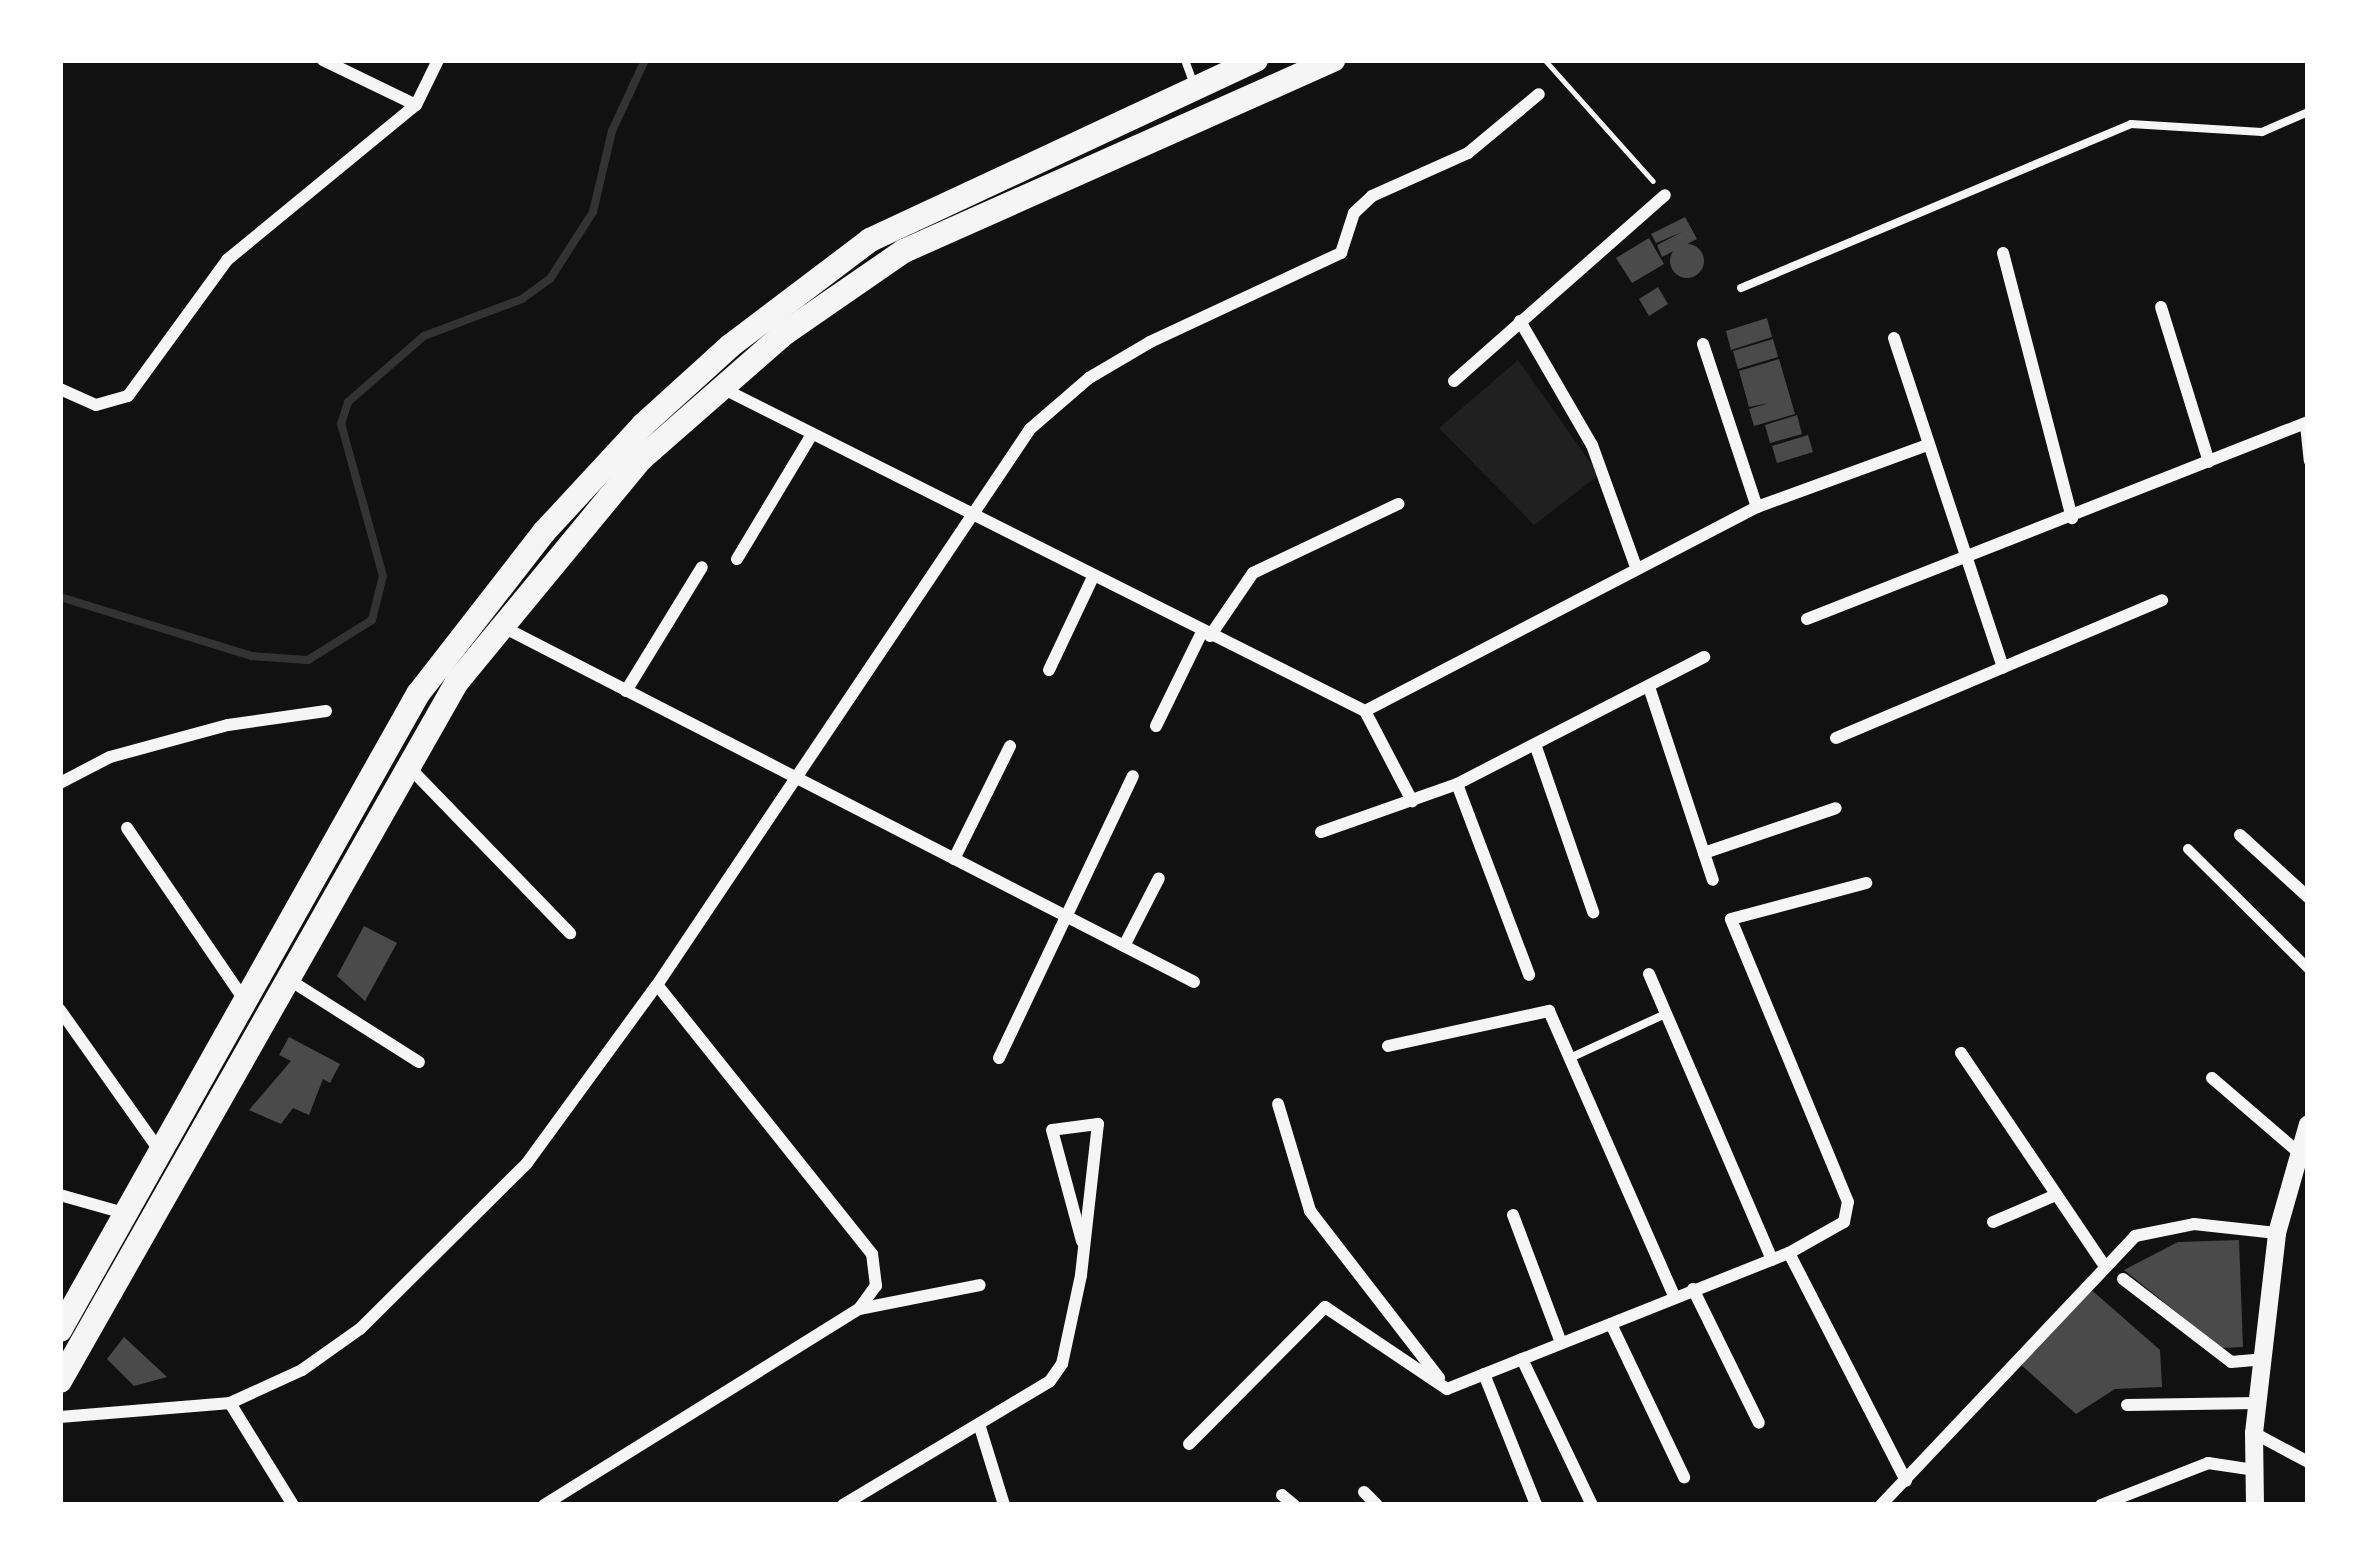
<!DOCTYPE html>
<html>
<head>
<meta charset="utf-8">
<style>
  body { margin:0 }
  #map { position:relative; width:2368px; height:1565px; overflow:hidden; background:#111; font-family:Signika,sans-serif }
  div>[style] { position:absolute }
  .green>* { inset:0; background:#202020 }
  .stream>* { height:8px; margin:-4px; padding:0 4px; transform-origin:4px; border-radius:4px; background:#333 }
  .building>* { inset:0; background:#4a4a4a }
  .round { border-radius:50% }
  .path>* { height:4.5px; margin:-2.25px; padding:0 2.25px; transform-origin:2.25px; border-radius:2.25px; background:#f5f5f5 }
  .service>* { height:8px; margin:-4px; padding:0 4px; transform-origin:4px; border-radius:4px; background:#f5f5f5 }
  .pedestrian>* { height:10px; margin:-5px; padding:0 5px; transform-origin:5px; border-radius:5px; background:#f5f5f5 }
  .minor>* { height:12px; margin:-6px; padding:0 6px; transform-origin:6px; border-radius:6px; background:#f5f5f5 }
  .tertiary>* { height:18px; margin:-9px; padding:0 9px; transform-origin:9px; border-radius:9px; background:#f5f5f5 }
  .primary>* { height:24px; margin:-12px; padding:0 12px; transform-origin:12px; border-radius:12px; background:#f5f5f5 }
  span { translate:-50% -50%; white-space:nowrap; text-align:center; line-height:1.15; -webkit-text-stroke:12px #fff; paint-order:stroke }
  .frame { position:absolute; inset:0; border:63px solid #fff; pointer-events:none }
</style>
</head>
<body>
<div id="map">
  <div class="green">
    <i style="clip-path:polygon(1518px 360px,1599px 475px,1534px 525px,1439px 428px)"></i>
  </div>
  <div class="stream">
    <i style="left:60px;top:597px;width:201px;rotate:17.1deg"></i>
    <i style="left:252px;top:656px;width:56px;rotate:4.1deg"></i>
    <i style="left:308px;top:660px;width:75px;rotate:-32deg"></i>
    <i style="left:372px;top:620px;width:45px;rotate:-76deg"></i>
    <i style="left:383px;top:576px;width:158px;rotate:-105.4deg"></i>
    <i style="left:341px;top:424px;width:23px;rotate:-72deg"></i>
    <i style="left:348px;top:402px;width:101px;rotate:-41deg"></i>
    <i style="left:424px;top:336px;width:105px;rotate:-20.7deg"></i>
    <i style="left:522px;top:299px;width:34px;rotate:-36deg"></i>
    <i style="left:550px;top:279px;width:80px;rotate:-57.3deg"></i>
    <i style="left:593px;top:212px;width:83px;rotate:-76.8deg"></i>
    <i style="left:612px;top:131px;width:78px;rotate:-65.1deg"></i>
  </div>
  <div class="building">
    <i style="clip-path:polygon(1685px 217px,1697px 239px,1662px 257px,1657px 245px,1682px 232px,1656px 243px,1651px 234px)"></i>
    <i style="clip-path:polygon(1649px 238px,1664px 264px,1632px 283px,1616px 258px)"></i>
    <i class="round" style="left:1670px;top:244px;width:34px;height:34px"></i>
    <i style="clip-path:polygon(1658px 287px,1668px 304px,1649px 316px,1639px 299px)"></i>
    <i style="clip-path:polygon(1767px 318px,1772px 337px,1731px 350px,1726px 331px)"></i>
    <i style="clip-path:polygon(1773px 339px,1778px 357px,1738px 369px,1733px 351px)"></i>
    <i style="clip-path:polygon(1779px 359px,1795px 414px,1754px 426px,1749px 409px,1769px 403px,1749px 407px,1739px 371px)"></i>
    <i style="clip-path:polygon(1797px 415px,1802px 434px,1770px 443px,1765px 425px)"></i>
    <i style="clip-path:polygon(1808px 435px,1813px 452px,1777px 463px,1772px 446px)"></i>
    <i style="clip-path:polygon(364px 926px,397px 943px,365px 1001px,337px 976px)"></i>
    <i style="clip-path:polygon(289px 1037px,340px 1064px,330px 1083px,323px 1079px,309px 1115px,293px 1108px,281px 1124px,249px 1110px,291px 1061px,279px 1055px)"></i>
    <i style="clip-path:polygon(2239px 1240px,2243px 1347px,2221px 1348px,2124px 1270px,2178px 1242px)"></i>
    <i style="clip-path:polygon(2087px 1286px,2160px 1350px,2162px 1387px,2115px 1389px,2076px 1414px,2019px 1363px)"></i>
    <i style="clip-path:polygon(124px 1337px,167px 1377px,134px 1386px,107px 1359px)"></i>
  </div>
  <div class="path">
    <i style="left:1545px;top:60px;width:162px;rotate:48.2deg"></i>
  </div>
  <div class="service">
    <i style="left:1185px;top:60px;width:23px;rotate:70deg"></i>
    <i style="left:1741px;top:288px;width:423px;rotate:-22.8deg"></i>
    <i style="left:2131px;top:124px;width:131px;rotate:3.5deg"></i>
    <i style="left:2262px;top:132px;width:50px;rotate:-23.5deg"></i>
    <i style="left:2304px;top:425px;width:36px;rotate:84deg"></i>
    <i style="left:1570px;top:1058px;width:100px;rotate:-24.8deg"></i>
  </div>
  <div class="pedestrian">
    <i style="left:2188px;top:849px;width:169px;rotate:44.8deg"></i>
  </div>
  <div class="minor">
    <i style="left:323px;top:60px;width:103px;rotate:25.8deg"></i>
    <i style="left:2003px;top:253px;width:274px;rotate:75.4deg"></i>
    <i style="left:2161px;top:307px;width:162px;rotate:72.8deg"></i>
    <i style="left:1520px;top:321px;width:143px;rotate:59.9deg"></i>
    <i style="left:1592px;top:445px;width:130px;rotate:70.2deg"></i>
    <i style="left:1894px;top:338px;width:347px;rotate:71.7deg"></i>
    <i style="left:1703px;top:344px;width:172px;rotate:71.7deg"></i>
    <i style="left:1454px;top:381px;width:281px;rotate:-41.4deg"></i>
    <i style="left:720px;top:387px;width:722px;rotate:26.67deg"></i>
    <i style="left:60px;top:389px;width:39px;rotate:24deg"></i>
    <i style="left:96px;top:405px;width:33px;rotate:-16deg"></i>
    <i style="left:128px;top:396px;width:168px;rotate:-53.9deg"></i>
    <i style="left:227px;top:260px;width:244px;rotate:-39.4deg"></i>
    <i style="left:416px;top:105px;width:50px;rotate:-63.9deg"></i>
    <i style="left:737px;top:559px;width:146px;rotate:-59deg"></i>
    <i style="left:1807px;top:619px;width:538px;rotate:-21.47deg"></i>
    <i style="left:501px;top:626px;width:779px;rotate:27.19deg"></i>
    <i style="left:1210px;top:636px;width:76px;rotate:-55.7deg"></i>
    <i style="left:1253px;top:573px;width:161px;rotate:-25.4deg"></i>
    <i style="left:1049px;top:670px;width:103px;rotate:-64.7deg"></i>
    <i style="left:1649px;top:687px;width:203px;rotate:71.7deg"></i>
    <i style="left:626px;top:691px;width:145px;rotate:-58.5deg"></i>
    <i style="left:1365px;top:711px;width:442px;rotate:-27.5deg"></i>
    <i style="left:1757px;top:507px;width:181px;rotate:-20deg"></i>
    <i style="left:1365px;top:711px;width:102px;rotate:62.4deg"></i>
    <i style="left:1156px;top:726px;width:105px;rotate:-63.9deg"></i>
    <i style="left:1836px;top:738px;width:354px;rotate:-22.9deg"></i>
    <i style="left:1536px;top:747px;width:175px;rotate:70.9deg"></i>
    <i style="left:408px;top:766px;width:233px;rotate:45.9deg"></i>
    <i style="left:60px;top:783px;width:56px;rotate:-27.5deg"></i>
    <i style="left:110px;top:757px;width:122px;rotate:-15.2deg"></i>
    <i style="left:228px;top:725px;width:99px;rotate:-8.1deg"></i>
    <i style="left:1457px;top:784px;width:204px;rotate:69.3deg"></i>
    <i style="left:127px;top:828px;width:209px;rotate:55.7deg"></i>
    <i style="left:1321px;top:832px;width:144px;rotate:-19.4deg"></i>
    <i style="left:1457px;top:784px;width:278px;rotate:-27.2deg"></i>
    <i style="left:2240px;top:835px;width:92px;rotate:42.4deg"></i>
    <i style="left:1704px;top:853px;width:139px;rotate:-18.8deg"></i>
    <i style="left:954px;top:859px;width:126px;rotate:-63.6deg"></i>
    <i style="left:1124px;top:946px;width:76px;rotate:-62.8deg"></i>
    <i style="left:1649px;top:974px;width:311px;rotate:66.7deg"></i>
    <i style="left:288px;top:979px;width:155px;rotate:32.4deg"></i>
    <i style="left:60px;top:1010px;width:173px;rotate:54.7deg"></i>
    <i style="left:1388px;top:1046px;width:165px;rotate:-12.3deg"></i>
    <i style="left:1549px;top:1011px;width:311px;rotate:66.3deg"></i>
    <i style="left:1961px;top:1053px;width:256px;rotate:56deg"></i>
    <i style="left:999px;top:1058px;width:312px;rotate:-64.6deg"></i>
    <i style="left:2212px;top:1078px;width:113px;rotate:40.7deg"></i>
    <i style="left:1278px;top:1104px;width:112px;rotate:73.3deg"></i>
    <i style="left:1310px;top:1211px;width:211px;rotate:52.3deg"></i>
    <i style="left:60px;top:1195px;width:70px;rotate:15.8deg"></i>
    <i style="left:1513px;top:1215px;width:137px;rotate:69.4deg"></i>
    <i style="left:1993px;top:1222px;width:69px;rotate:-23.2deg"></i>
    <i style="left:1789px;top:1253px;width:63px;rotate:-29.4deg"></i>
    <i style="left:1844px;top:1222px;width:20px;rotate:-79deg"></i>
    <i style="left:1848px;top:1202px;width:306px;rotate:-112.5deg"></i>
    <i style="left:1731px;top:919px;width:140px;rotate:-14.9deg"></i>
    <i style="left:2123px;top:1279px;width:136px;rotate:37.5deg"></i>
    <i style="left:2231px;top:1362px;width:32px;rotate:-5deg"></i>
    <i style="left:1693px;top:1289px;width:149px;rotate:63.8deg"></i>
    <i style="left:859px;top:1309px;width:123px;rotate:-11.2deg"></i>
    <i style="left:1611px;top:1324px;width:170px;rotate:64.5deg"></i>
    <i style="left:1522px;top:1359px;width:162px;rotate:64.4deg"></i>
    <i style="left:1484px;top:1374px;width:141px;rotate:68.3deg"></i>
    <i style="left:1447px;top:1389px;width:368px;rotate:-21.7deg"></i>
    <i style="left:1789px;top:1253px;width:256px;rotate:62.8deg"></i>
    <i style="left:230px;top:1403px;width:120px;rotate:58.3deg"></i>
    <i style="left:2127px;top:1405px;width:130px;rotate:-0.9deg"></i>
    <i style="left:60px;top:1417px;width:171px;rotate:-4.7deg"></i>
    <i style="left:230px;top:1403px;width:79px;rotate:-24.6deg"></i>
    <i style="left:302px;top:1370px;width:71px;rotate:-35.3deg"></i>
    <i style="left:360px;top:1329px;width:235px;rotate:-44.8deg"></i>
    <i style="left:527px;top:1163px;width:220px;rotate:-53.9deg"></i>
    <i style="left:657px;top:985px;width:670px;rotate:-56.14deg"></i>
    <i style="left:1030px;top:429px;width:78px;rotate:-40.8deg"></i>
    <i style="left:1089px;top:378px;width:71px;rotate:-30.5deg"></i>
    <i style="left:1150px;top:342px;width:211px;rotate:-25deg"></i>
    <i style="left:1341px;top:253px;width:42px;rotate:-72deg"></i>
    <i style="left:1354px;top:213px;width:25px;rotate:-43deg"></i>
    <i style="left:1372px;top:196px;width:105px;rotate:-24.1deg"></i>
    <i style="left:1468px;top:153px;width:92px;rotate:-39.7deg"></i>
    <i style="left:979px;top:1424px;width:85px;rotate:72.8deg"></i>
    <i style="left:2254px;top:1433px;width:61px;rotate:28.2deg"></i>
    <i style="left:1189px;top:1444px;width:193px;rotate:-45.2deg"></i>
    <i style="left:1325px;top:1307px;width:147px;rotate:33.9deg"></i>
    <i style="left:1364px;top:1492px;width:18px;rotate:45deg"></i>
    <i style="left:1282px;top:1495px;width:16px;rotate:40deg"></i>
    <i style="left:544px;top:1505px;width:371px;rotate:-31.9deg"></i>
    <i style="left:859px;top:1309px;width:29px;rotate:-54deg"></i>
    <i style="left:876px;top:1286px;width:32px;rotate:-97deg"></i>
    <i style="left:872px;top:1254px;width:344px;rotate:-128.6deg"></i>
    <i style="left:843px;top:1505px;width:241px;rotate:-30.9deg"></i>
    <i style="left:1050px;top:1381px;width:21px;rotate:-55deg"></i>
    <i style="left:1062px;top:1364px;width:91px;rotate:-77.9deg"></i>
    <i style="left:1081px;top:1275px;width:152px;rotate:-83.6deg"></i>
    <i style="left:1098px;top:1124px;width:46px;rotate:172.6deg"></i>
    <i style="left:1052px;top:1130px;width:115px;rotate:74.9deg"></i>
    <i style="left:1881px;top:1505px;width:370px;rotate:-46.6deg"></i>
    <i style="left:2135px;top:1236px;width:60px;rotate:-11.5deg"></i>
    <i style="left:2194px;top:1224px;width:83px;rotate:6.2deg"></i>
    <i style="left:2101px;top:1505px;width:115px;rotate:-21.4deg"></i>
    <i style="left:2208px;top:1463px;width:48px;rotate:8.5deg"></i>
  </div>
  <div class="tertiary">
    <i style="left:2255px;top:1505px;width:72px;rotate:-90.8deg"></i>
    <i style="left:2254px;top:1433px;width:201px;rotate:-83.4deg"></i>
    <i style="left:2277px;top:1233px;width:113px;rotate:-74.1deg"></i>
  </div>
  <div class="primary">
    <i style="left:60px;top:1330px;width:730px;rotate:-60.63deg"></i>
    <i style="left:418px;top:694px;width:205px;rotate:-52.1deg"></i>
    <i style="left:544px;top:532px;width:146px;rotate:-47.2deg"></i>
    <i style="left:643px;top:425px;width:118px;rotate:-42.2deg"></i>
    <i style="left:730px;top:346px;width:176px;rotate:-37.1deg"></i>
    <i style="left:870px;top:240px;width:426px;rotate:-25deg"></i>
    <i style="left:60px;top:1381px;width:804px;rotate:-60.41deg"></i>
    <i style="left:457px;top:682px;width:289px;rotate:-50.5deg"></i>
    <i style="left:641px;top:459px;width:191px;rotate:-41.2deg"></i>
    <i style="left:785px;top:333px;width:145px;rotate:-34.6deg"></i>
    <i style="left:904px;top:251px;width:470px;rotate:-24deg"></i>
  </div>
  <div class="frame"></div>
</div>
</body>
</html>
